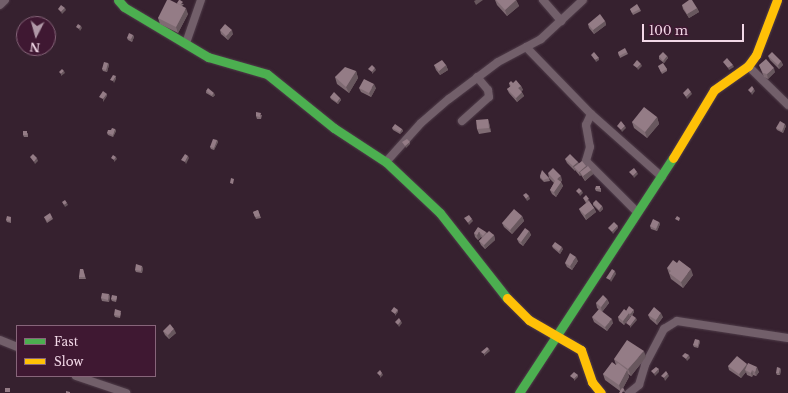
<!DOCTYPE html>
<html>
<head>
<meta charset="utf-8">
<style>
  body { margin:0 }
  #map { position:relative; width:788px; height:393px; overflow:hidden; background:#36212f; font-family:"Libre Baskerville",serif }
  div>[style] { position:absolute }
  .roads { filter:drop-shadow(0 0 1px #4f3c49) drop-shadow(0 0 1px #4f3c49) }
  .street>* { height:8px; margin:-4px; padding:0 4px; transform-origin:4px; border-radius:4px; background:#725f6a }
  .fast>* { height:9px; margin:-4.5px; padding:0 4.5px; transform-origin:4.5px; border-radius:4.5px; background:#4caf50 }
  .slow>* { height:9px; margin:-4.5px; padding:0 4.5px; transform-origin:4.5px; border-radius:4.5px; background:#ffc107 }
  .wall>* { inset:0; background:#7f6b73 }
  .shaded-wall>* { inset:0; background:#68575e }
  .building>* { inset:0; background:#947c86 }
  span { translate:-50% -50%; white-space:nowrap; text-align:center; line-height:1.15; -webkit-text-stroke:4px #3f1832; paint-order:stroke }
  .legend { position:absolute; left:16px; top:325px; width:140px; height:52px; box-sizing:border-box; background:#3f1832; border:1px solid #87657a; margin:0; padding:5px 7px; list-style:none; font-size:12px; color:#f2d8e7 }
  .legend li { display:flex; align-items:center; gap:8px; height:20px }
  .legend b { width:20px; border:1px solid #87657a }
  .north { position:absolute; left:16px; top:16px; width:40px; height:40px; box-sizing:border-box; background:#3f1832; border:1px solid #87657a; border-radius:50%; rotate:186deg; font-size:11px; font-weight:700; line-height:16px; text-align:center; color:#f2d8e7 }
  .north::after { content:''; display:block; margin:auto; width:14px; height:18px; background:#b098a7; clip-path:polygon(50% 0,100% 100%,50% 72%,0 100%) }
  .scale { position:absolute; left:642px; top:24px; width:102px; height:18px; box-sizing:border-box; border:2px solid #f2d8e7; border-top:0; padding-left:5px; font-size:12px; line-height:14px; white-space:nowrap; color:#f2d8e7; -webkit-text-stroke:3px #3f1832; paint-order:stroke }
</style>
</head>
<body>
<div id="map">
  <div class="roads">
    <div class="street">
      <i style="left:543px;top:0;width:28px;rotate:49deg"></i>
      <i style="left:0;top:5px;width:7px;rotate:-45deg"></i>
      <i style="left:186px;top:43px;width:46px;rotate:-70.8deg"></i>
      <i style="left:526px;top:47px;width:93px;rotate:45.9deg"></i>
      <i style="left:591px;top:114px;width:95px;rotate:41.6deg"></i>
      <i style="left:748px;top:66px;width:56px;rotate:44.3deg"></i>
      <i style="left:591px;top:114px;width:12px;rotate:114deg"></i>
      <i style="left:586px;top:125px;width:22px;rotate:80deg"></i>
      <i style="left:590px;top:147px;width:15px;rotate:106deg"></i>
      <i style="left:586px;top:161px;width:72px;rotate:45deg"></i>
      <i style="left:462px;top:121px;width:36px;rotate:-42deg"></i>
      <i style="left:489px;top:97px;width:7px;rotate:-98deg"></i>
      <i style="left:488px;top:90px;width:17px;rotate:-130deg"></i>
      <i style="left:386px;top:162px;width:52px;rotate:-48.1deg"></i>
      <i style="left:421px;top:123px;width:37px;rotate:-41deg"></i>
      <i style="left:449px;top:99px;width:61px;rotate:-37.1deg"></i>
      <i style="left:498px;top:62px;width:49px;rotate:-28.1deg"></i>
      <i style="left:541px;top:39px;width:57px;rotate:-42.9deg"></i>
      <i style="left:0;top:340px;width:18px;rotate:22deg"></i>
      <i style="left:76px;top:376px;width:53px;rotate:18.8deg"></i>
      <i style="left:629px;top:393px;width:13px;rotate:-39deg"></i>
      <i style="left:639px;top:385px;width:21px;rotate:-73deg"></i>
      <i style="left:645px;top:365px;width:41px;rotate:-62.2deg"></i>
      <i style="left:664px;top:329px;width:15px;rotate:-32deg"></i>
      <i style="left:677px;top:321px;width:112px;rotate:8.7deg"></i>
    </div>
    <div class="fast">
      <i style="left:118px;top:0;width:9px;rotate:49deg"></i>
      <i style="left:124px;top:7px;width:98px;rotate:30.8deg"></i>
      <i style="left:208px;top:57px;width:61px;rotate:16.1deg"></i>
      <i style="left:267px;top:74px;width:86px;rotate:38.9deg"></i>
      <i style="left:334px;top:128px;width:62px;rotate:33.2deg"></i>
      <i style="left:386px;top:162px;width:74px;rotate:43.4deg"></i>
      <i style="left:440px;top:213px;width:108px;rotate:51.8deg"></i>
      <i style="left:519px;top:393px;width:281px;rotate:-56.8deg"></i>
    </div>
    <div class="slow">
      <i style="left:673px;top:158px;width:79px;rotate:-58.9deg"></i>
      <i style="left:714px;top:90px;width:42px;rotate:-35.2deg"></i>
      <i style="left:748px;top:66px;width:14px;rotate:-54deg"></i>
      <i style="left:756px;top:55px;width:59px;rotate:-69.1deg"></i>
      <i style="left:507px;top:298px;width:31px;rotate:45deg"></i>
      <i style="left:529px;top:320px;width:60px;rotate:30deg"></i>
      <i style="left:581px;top:350px;width:34px;rotate:71deg"></i>
      <i style="left:592px;top:382px;width:14px;rotate:51deg"></i>
    </div>
  </div>
  <div class="wall">
    <i style="clip-path:polygon(495px 0,516px 0,519px 6px,507px 16px,497px 5px)"></i>
    <i style="clip-path:polygon(177px 3px,184px 4px,182px 6px,188px 14px,178px 33px,160px 24px,158px 18px,177px 4px)"></i>
    <i style="clip-path:polygon(682px 5px,697px 8px,699px 12px,689px 18px,683px 9px)"></i>
    <i style="clip-path:polygon(630px 9px,640px 9px,641px 11px,633px 15px)"></i>
    <i style="clip-path:polygon(605px 21px,606px 25px,594px 34px,589px 28px,588px 24px)"></i>
    <i style="clip-path:polygon(220px 30px,233px 34px,228px 40px,221px 34px)"></i>
    <i style="clip-path:polygon(133px 35px,134px 37px,132px 42px,128px 40px,127px 38px)"></i>
    <i style="clip-path:polygon(618px 52px,627px 52px,628px 54px,620px 58px)"></i>
    <i style="clip-path:polygon(659px 56px,667px 56px,668px 58px,664px 63px,659px 59px)"></i>
    <i style="clip-path:polygon(768px 56px,781px 61px,783px 65px,779px 69px,770px 60px)"></i>
    <i style="clip-path:polygon(108px 63px,109px 65px,107px 72px,103px 71px,102px 69px)"></i>
    <i style="clip-path:polygon(434px 65px,446px 65px,448px 70px,440px 75px,436px 70px)"></i>
    <i style="clip-path:polygon(759px 65px,775px 72px,768px 79px,764px 77px)"></i>
    <i style="clip-path:polygon(658px 66px,667px 69px,667px 71px,662px 74px)"></i>
    <i style="clip-path:polygon(356px 71px,358px 78px,349px 93px,337px 84px,335px 77px)"></i>
    <i style="clip-path:polygon(509px 83px,513px 83px,521px 86px,523px 90px,521px 91px,524px 96px,517px 102px,509px 93px,507px 89px,510px 87px)"></i>
    <i style="clip-path:polygon(359px 88px,376px 88px,371px 97px,361px 92px)"></i>
    <i style="clip-path:polygon(206px 91px,215px 95px,213px 97px,206px 93px)"></i>
    <i style="clip-path:polygon(330px 97px,340px 98px,341px 100px,338px 104px,331px 99px)"></i>
    <i style="clip-path:polygon(262px 115px,261px 119px,257px 119px,256px 116px)"></i>
    <i style="clip-path:polygon(657px 117px,659px 124px,647px 138px,634px 128px,632px 122px)"></i>
    <i style="clip-path:polygon(488px 119px,489px 123px,491px 132px,479px 134px,477px 129px)"></i>
    <i style="clip-path:polygon(786px 126px,783px 133px,777px 130px,776px 128px)"></i>
    <i style="clip-path:polygon(392px 128px,402px 129px,403px 131px,400px 134px,393px 130px)"></i>
    <i style="clip-path:polygon(115px 129px,116px 131px,113px 137px,108px 135px,107px 133px)"></i>
    <i style="clip-path:polygon(28px 133px,28px 137px,24px 137px,23px 135px)"></i>
    <i style="clip-path:polygon(217px 140px,218px 142px,214px 150px,211px 149px,210px 147px)"></i>
    <i style="clip-path:polygon(565px 159px,578px 162px,579px 164px,586px 166px,586px 167px,591px 170px,593px 174px,585px 181px,581px 175px,580px 176px,575px 170px,575px 171px,567px 163px)"></i>
    <i style="clip-path:polygon(548px 173px,562px 180px,561px 182px,563px 186px,556px 197px,552px 194px,550px 190px,554px 183px,549px 178px)"></i>
    <i style="clip-path:polygon(540px 176px,549px 178px,550px 181px,544px 182px,540px 178px)"></i>
    <i style="clip-path:polygon(601px 188px,601px 192px,596px 191px,595px 189px)"></i>
    <i style="clip-path:polygon(583px 198px,590px 201px,589px 201px,594px 208px,596px 212px,586px 220px,581px 213px,579px 209px,586px 203px)"></i>
    <i style="clip-path:polygon(593px 203px,602px 206px,603px 209px,600px 212px,593px 205px)"></i>
    <i style="clip-path:polygon(258px 210px,261px 218px,256px 219px,253px 212px)"></i>
    <i style="clip-path:polygon(522px 216px,524px 221px,512px 234px,504px 227px,502px 223px)"></i>
    <i style="clip-path:polygon(11px 217px,11px 223px,7px 222px,6px 220px)"></i>
    <i style="clip-path:polygon(44px 217px,52px 217px,53px 219px,47px 223px)"></i>
    <i style="clip-path:polygon(659px 222px,660px 224px,657px 231px,651px 229px,650px 226px)"></i>
    <i style="clip-path:polygon(529px 231px,531px 235px,523px 246px,519px 243px,517px 239px)"></i>
    <i style="clip-path:polygon(486px 232px,487px 233px,494px 235px,495px 240px,485px 249px,481px 245px,479px 241px,482px 238px,481px 237px,478px 240px,475px 237px,474px 233px)"></i>
    <i style="clip-path:polygon(552px 246px,563px 249px,560px 254px,553px 248px)"></i>
    <i style="clip-path:polygon(578px 261px,572px 270px,567px 267px,565px 263px)"></i>
    <i style="clip-path:polygon(143px 268px,142px 273px,136px 272px,135px 270px)"></i>
    <i style="clip-path:polygon(667px 268px,693px 275px,683px 288px,671px 279px)"></i>
    <i style="clip-path:polygon(83px 269px,86px 279px,79px 279px,79px 277px)"></i>
    <i style="clip-path:polygon(110px 296px,109px 302px,102px 301px,101px 298px)"></i>
    <i style="clip-path:polygon(117px 296px,117px 298px,116px 302px,112px 301px,111px 299px)"></i>
    <i style="clip-path:polygon(607px 299px,609px 303px,602px 312px,597px 308px,596px 303px)"></i>
    <i style="clip-path:polygon(626px 311px,634px 312px,631px 317px,630px 316px,630px 317px,624px 325px,619px 321px,618px 317px)"></i>
    <i style="clip-path:polygon(121px 313px,120px 318px,115px 317px,114px 315px)"></i>
    <i style="clip-path:polygon(648px 315px,663px 317px,657px 325px,650px 319px)"></i>
    <i style="clip-path:polygon(592px 317px,613px 323px,607px 331px,594px 322px)"></i>
    <i style="clip-path:polygon(163px 331px,176px 333px,169px 339px,165px 335px)"></i>
    <i style="clip-path:polygon(699px 340px,700px 342px,698px 348px,694px 347px,693px 345px)"></i>
    <i style="clip-path:polygon(646px 357px,631px 376px,628px 374px,629px 377px,623px 388px,624px 389px,625px 392px,620px 391px,605px 380px,603px 374px,616px 365px,614px 359px)"></i>
    <i style="clip-path:polygon(747px 365px,759px 372px,756px 376px,753px 375px,752px 377px,747px 375px,746px 372px,741px 378px,729px 370px,728px 366px)"></i>
    <i style="clip-path:polygon(780px 368px,781px 370px,780px 375px,777px 375px,776px 373px)"></i>
  </div>
  <div class="shaded-wall">
    <i style="clip-path:polygon(476px 0,483px 0,476px 5px,474px 1px)"></i>
    <i style="clip-path:polygon(516px 0,519px 6px,507px 16px,505px 10px)"></i>
    <i style="clip-path:polygon(65px 8px,66px 10px,62px 14px,61px 12px)"></i>
    <i style="clip-path:polygon(186px 8px,188px 14px,178px 33px,176px 27px)"></i>
    <i style="clip-path:polygon(697px 8px,699px 12px,689px 18px,687px 14px)"></i>
    <i style="clip-path:polygon(605px 21px,606px 25px,594px 34px,593px 30px)"></i>
    <i style="clip-path:polygon(81px 26px,82px 28px,80px 31px,79px 29px)"></i>
    <i style="clip-path:polygon(232px 30px,233px 34px,228px 40px,226px 36px)"></i>
    <i style="clip-path:polygon(133px 35px,134px 37px,132px 42px,131px 39px)"></i>
    <i style="clip-path:polygon(48px 48px,49px 50px,45px 54px,44px 52px)"></i>
    <i style="clip-path:polygon(667px 56px,668px 58px,664px 63px,663px 61px)"></i>
    <i style="clip-path:polygon(599px 58px,599px 60px,596px 62px,595px 60px)"></i>
    <i style="clip-path:polygon(781px 61px,783px 65px,779px 69px,778px 65px)"></i>
    <i style="clip-path:polygon(108px 63px,109px 65px,107px 72px,106px 70px)"></i>
    <i style="clip-path:polygon(641px 64px,642px 66px,638px 70px,637px 68px)"></i>
    <i style="clip-path:polygon(446px 65px,448px 70px,440px 75px,439px 71px)"></i>
    <i style="clip-path:polygon(733px 65px,734px 67px,729px 70px,728px 68px)"></i>
    <i style="clip-path:polygon(375px 68px,376px 70px,372px 74px,372px 72px)"></i>
    <i style="clip-path:polygon(774px 68px,775px 72px,768px 79px,767px 74px)"></i>
    <i style="clip-path:polygon(64px 71px,65px 73px,61px 76px,61px 74px)"></i>
    <i style="clip-path:polygon(356px 71px,358px 78px,349px 93px,346px 87px)"></i>
    <i style="clip-path:polygon(116px 76px,116px 79px,114px 83px,113px 81px)"></i>
    <i style="clip-path:polygon(374px 84px,376px 88px,371px 97px,369px 93px)"></i>
    <i style="clip-path:polygon(521px 86px,523px 90px,520px 92px,518px 88px)"></i>
    <i style="clip-path:polygon(754px 89px,755px 91px,752px 95px,751px 93px)"></i>
    <i style="clip-path:polygon(522px 92px,524px 96px,517px 102px,516px 98px)"></i>
    <i style="clip-path:polygon(691px 92px,692px 94px,687px 99px,686px 97px)"></i>
    <i style="clip-path:polygon(214px 93px,215px 95px,213px 97px,212px 95px)"></i>
    <i style="clip-path:polygon(107px 94px,107px 96px,103px 102px,103px 99px)"></i>
    <i style="clip-path:polygon(340px 98px,341px 100px,338px 104px,337px 102px)"></i>
    <i style="clip-path:polygon(657px 117px,659px 124px,647px 138px,645px 132px)"></i>
    <i style="clip-path:polygon(488px 119px,489px 123px,491px 132px,489px 128px)"></i>
    <i style="clip-path:polygon(785px 124px,786px 126px,783px 133px,782px 131px)"></i>
    <i style="clip-path:polygon(625px 126px,626px 128px,622px 132px,621px 130px)"></i>
    <i style="clip-path:polygon(115px 129px,116px 131px,113px 137px,113px 135px)"></i>
    <i style="clip-path:polygon(402px 129px,403px 131px,400px 134px,400px 132px)"></i>
    <i style="clip-path:polygon(217px 140px,218px 142px,214px 150px,214px 148px)"></i>
    <i style="clip-path:polygon(410px 142px,410px 144px,406px 148px,405px 146px)"></i>
    <i style="clip-path:polygon(188px 156px,189px 158px,186px 164px,185px 162px)"></i>
    <i style="clip-path:polygon(116px 157px,117px 159px,114px 162px,114px 160px)"></i>
    <i style="clip-path:polygon(37px 158px,38px 161px,35px 164px,34px 162px)"></i>
    <i style="clip-path:polygon(578px 162px,579px 166px,574px 167px,575px 170px,575px 171px,573px 166px)"></i>
    <i style="clip-path:polygon(586px 166px,587px 170px,580px 172px,581px 175px,580px 176px,579px 172px)"></i>
    <i style="clip-path:polygon(591px 170px,593px 174px,585px 181px,583px 176px)"></i>
    <i style="clip-path:polygon(637px 172px,638px 174px,634px 178px,633px 176px)"></i>
    <i style="clip-path:polygon(561px 176px,562px 180px,559px 183px,557px 179px)"></i>
    <i style="clip-path:polygon(561px 182px,563px 186px,556px 197px,554px 192px)"></i>
    <i style="clip-path:polygon(582px 191px,583px 193px,580px 196px,579px 194px)"></i>
    <i style="clip-path:polygon(529px 196px,530px 199px,527px 201px,526px 199px)"></i>
    <i style="clip-path:polygon(67px 203px,68px 205px,65px 207px,64px 205px)"></i>
    <i style="clip-path:polygon(602px 206px,603px 209px,600px 212px,599px 210px)"></i>
    <i style="clip-path:polygon(594px 208px,596px 212px,586px 220px,585px 215px)"></i>
    <i style="clip-path:polygon(522px 216px,524px 221px,512px 234px,510px 230px)"></i>
    <i style="clip-path:polygon(472px 219px,473px 221px,469px 225px,468px 223px)"></i>
    <i style="clip-path:polygon(659px 222px,660px 224px,657px 231px,656px 229px)"></i>
    <i style="clip-path:polygon(618px 226px,618px 228px,613px 234px,612px 232px)"></i>
    <i style="clip-path:polygon(529px 231px,531px 235px,523px 246px,521px 242px)"></i>
    <i style="clip-path:polygon(479px 232px,481px 237px,478px 240px,477px 235px)"></i>
    <i style="clip-path:polygon(494px 235px,495px 240px,485px 249px,484px 245px)"></i>
    <i style="clip-path:polygon(562px 247px,563px 249px,560px 254px,559px 251px)"></i>
    <i style="clip-path:polygon(576px 257px,578px 261px,572px 270px,570px 266px)"></i>
    <i style="clip-path:polygon(142px 266px,143px 268px,142px 273px,141px 271px)"></i>
    <i style="clip-path:polygon(691px 269px,693px 275px,683px 288px,681px 282px)"></i>
    <i style="clip-path:polygon(615px 271px,616px 274px,611px 282px,610px 280px)"></i>
    <i style="clip-path:polygon(109px 294px,110px 296px,109px 302px,108px 300px)"></i>
    <i style="clip-path:polygon(607px 299px,609px 303px,602px 312px,601px 307px)"></i>
    <i style="clip-path:polygon(398px 310px,398px 312px,395px 316px,395px 314px)"></i>
    <i style="clip-path:polygon(634px 310px,634px 312px,631px 317px,630px 314px)"></i>
    <i style="clip-path:polygon(629px 313px,630px 317px,624px 325px,623px 321px)"></i>
    <i style="clip-path:polygon(661px 313px,663px 317px,657px 325px,656px 320px)"></i>
    <i style="clip-path:polygon(636px 318px,637px 320px,630px 328px,630px 326px)"></i>
    <i style="clip-path:polygon(612px 319px,613px 323px,607px 331px,605px 327px)"></i>
    <i style="clip-path:polygon(401px 321px,402px 323px,399px 327px,398px 325px)"></i>
    <i style="clip-path:polygon(174px 329px,176px 333px,169px 339px,168px 335px)"></i>
    <i style="clip-path:polygon(699px 340px,700px 342px,698px 348px,698px 346px)"></i>
    <i style="clip-path:polygon(489px 349px,490px 351px,484px 356px,484px 354px)"></i>
    <i style="clip-path:polygon(644px 351px,646px 357px,631px 376px,628px 369px)"></i>
    <i style="clip-path:polygon(689px 355px,690px 358px,687px 361px,686px 359px)"></i>
    <i style="clip-path:polygon(747px 364px,748px 368px,745px 370px,746px 372px,741px 378px,739px 374px)"></i>
    <i style="clip-path:polygon(757px 367px,759px 372px,756px 376px,755px 372px)"></i>
    <i style="clip-path:polygon(780px 368px,781px 370px,780px 375px,779px 373px)"></i>
    <i style="clip-path:polygon(659px 369px,659px 372px,655px 376px,654px 374px)"></i>
    <i style="clip-path:polygon(627px 370px,629px 377px,621px 392px,619px 385px)"></i>
    <i style="clip-path:polygon(752px 370px,753px 375px,752px 377px,751px 373px)"></i>
    <i style="clip-path:polygon(382px 373px,383px 375px,380px 378px,380px 376px)"></i>
    <i style="clip-path:polygon(668px 374px,669px 376px,665px 381px,664px 378px)"></i>
    <i style="clip-path:polygon(578px 375px,578px 377px,574px 381px,574px 379px)"></i>
  </div>
  <div class="building">
    <i style="clip-path:polygon(167px 0,170px 0,186px 8px,176px 27px,158px 18px)"></i>
    <i style="clip-path:polygon(179px 0,180px 0,183px 2px,180px 5px,177px 3px)"></i>
    <i style="clip-path:polygon(496px 0,516px 0,505px 10px)"></i>
    <i style="clip-path:polygon(689px 0,692px 0,697px 8px,687px 14px,682px 5px)"></i>
    <i style="clip-path:polygon(637px 4px,640px 9px,632px 13px,630px 9px)"></i>
    <i style="clip-path:polygon(61px 5px,65px 8px,61px 12px,58px 9px)"></i>
    <i style="clip-path:polygon(600px 14px,605px 21px,593px 30px,588px 24px)"></i>
    <i style="clip-path:polygon(78px 24px,81px 26px,79px 29px,76px 27px)"></i>
    <i style="clip-path:polygon(225px 24px,232px 30px,226px 36px,220px 30px)"></i>
    <i style="clip-path:polygon(129px 33px,133px 35px,131px 39px,127px 38px)"></i>
    <i style="clip-path:polygon(44px 48px,48px 48px,44px 52px,42px 50px)"></i>
    <i style="clip-path:polygon(625px 48px,627px 52px,619px 56px,618px 52px)"></i>
    <i style="clip-path:polygon(594px 52px,599px 58px,595px 60px,591px 55px)"></i>
    <i style="clip-path:polygon(663px 52px,667px 56px,663px 61px,659px 56px)"></i>
    <i style="clip-path:polygon(772px 52px,781px 61px,778px 65px,768px 56px)"></i>
    <i style="clip-path:polygon(727px 58px,733px 65px,728px 68px,723px 62px)"></i>
    <i style="clip-path:polygon(766px 59px,774px 68px,767px 74px,763px 73px,759px 65px)"></i>
    <i style="clip-path:polygon(442px 60px,446px 65px,439px 71px,434px 65px)"></i>
    <i style="clip-path:polygon(637px 60px,641px 64px,637px 68px,633px 65px)"></i>
    <i style="clip-path:polygon(104px 62px,108px 63px,106px 70px,102px 69px)"></i>
    <i style="clip-path:polygon(663px 63px,667px 69px,661px 72px,658px 66px)"></i>
    <i style="clip-path:polygon(372px 65px,375px 68px,372px 72px,368px 69px)"></i>
    <i style="clip-path:polygon(345px 67px,356px 71px,346px 87px,335px 77px)"></i>
    <i style="clip-path:polygon(62px 69px,64px 71px,61px 74px,59px 72px)"></i>
    <i style="clip-path:polygon(113px 75px,116px 76px,113px 81px,110px 80px)"></i>
    <i style="clip-path:polygon(364px 79px,374px 84px,369px 93px,359px 88px)"></i>
    <i style="clip-path:polygon(516px 80px,521px 86px,518px 88px,522px 92px,516px 98px,507px 89px,511px 86px,509px 83px,511px 81px,513px 83px)"></i>
    <i style="clip-path:polygon(752px 86px,754px 89px,751px 93px,748px 90px)"></i>
    <i style="clip-path:polygon(208px 88px,214px 93px,212px 95px,206px 91px)"></i>
    <i style="clip-path:polygon(688px 88px,691px 92px,686px 97px,683px 93px)"></i>
    <i style="clip-path:polygon(103px 91px,107px 94px,103px 99px,99px 97px)"></i>
    <i style="clip-path:polygon(334px 92px,340px 98px,337px 102px,330px 97px)"></i>
    <i style="clip-path:polygon(644px 107px,657px 117px,645px 132px,632px 122px)"></i>
    <i style="clip-path:polygon(256px 112px,261px 113px,260px 117px,256px 116px)"></i>
    <i style="clip-path:polygon(488px 119px,489px 128px,477px 129px,476px 120px)"></i>
    <i style="clip-path:polygon(621px 121px,625px 126px,621px 130px,617px 126px)"></i>
    <i style="clip-path:polygon(780px 121px,785px 124px,782px 131px,776px 128px)"></i>
    <i style="clip-path:polygon(395px 124px,402px 129px,400px 132px,392px 128px)"></i>
    <i style="clip-path:polygon(112px 128px,115px 129px,113px 135px,107px 133px,108px 130px,111px 130px)"></i>
    <i style="clip-path:polygon(23px 131px,27px 131px,27px 135px,23px 135px)"></i>
    <i style="clip-path:polygon(213px 139px,217px 140px,214px 148px,210px 147px)"></i>
    <i style="clip-path:polygon(407px 139px,410px 142px,405px 146px,402px 142px)"></i>
    <i style="clip-path:polygon(33px 154px,37px 158px,34px 162px,30px 157px)"></i>
    <i style="clip-path:polygon(185px 154px,188px 156px,185px 162px,181px 160px)"></i>
    <i style="clip-path:polygon(570px 154px,578px 162px,573px 166px,565px 159px)"></i>
    <i style="clip-path:polygon(113px 155px,116px 157px,114px 160px,111px 158px)"></i>
    <i style="clip-path:polygon(582px 161px,586px 166px,579px 172px,574px 167px)"></i>
    <i style="clip-path:polygon(588px 166px,591px 170px,583px 176px,580px 172px)"></i>
    <i style="clip-path:polygon(553px 168px,561px 176px,557px 179px,561px 182px,554px 192px,550px 190px,555px 181px,548px 173px)"></i>
    <i style="clip-path:polygon(634px 168px,637px 172px,633px 176px,629px 172px)"></i>
    <i style="clip-path:polygon(542px 170px,549px 178px,543px 180px,540px 176px)"></i>
    <i style="clip-path:polygon(231px 178px,234px 179px,233px 184px,230px 183px)"></i>
    <i style="clip-path:polygon(596px 186px,600px 186px,600px 189px,595px 189px)"></i>
    <i style="clip-path:polygon(579px 188px,582px 191px,579px 194px,576px 191px)"></i>
    <i style="clip-path:polygon(526px 193px,529px 196px,526px 199px,523px 195px)"></i>
    <i style="clip-path:polygon(586px 195px,589px 199px,586px 201px,583px 198px)"></i>
    <i style="clip-path:polygon(65px 200px,67px 203px,64px 205px,62px 202px)"></i>
    <i style="clip-path:polygon(596px 200px,602px 206px,599px 210px,593px 203px)"></i>
    <i style="clip-path:polygon(589px 201px,594px 208px,585px 215px,579px 209px)"></i>
    <i style="clip-path:polygon(514px 209px,522px 216px,510px 230px,502px 223px)"></i>
    <i style="clip-path:polygon(258px 210px,260px 216px,255px 217px,253px 212px)"></i>
    <i style="clip-path:polygon(50px 213px,52px 217px,47px 221px,44px 217px)"></i>
    <i style="clip-path:polygon(469px 215px,472px 219px,468px 223px,464px 218px)"></i>
    <i style="clip-path:polygon(7px 216px,11px 217px,10px 221px,6px 220px)"></i>
    <i style="clip-path:polygon(677px 216px,680px 218px,679px 221px,675px 219px)"></i>
    <i style="clip-path:polygon(653px 219px,659px 222px,656px 229px,650px 226px)"></i>
    <i style="clip-path:polygon(614px 222px,618px 226px,612px 232px,608px 228px)"></i>
    <i style="clip-path:polygon(478px 227px,486px 232px,483px 236px,479px 232px,477px 235px,474px 233px)"></i>
    <i style="clip-path:polygon(525px 228px,529px 231px,521px 242px,517px 239px)"></i>
    <i style="clip-path:polygon(489px 231px,494px 235px,484px 245px,479px 241px)"></i>
    <i style="clip-path:polygon(555px 242px,562px 247px,559px 251px,552px 246px)"></i>
    <i style="clip-path:polygon(570px 253px,576px 257px,570px 266px,565px 263px)"></i>
    <i style="clip-path:polygon(673px 260px,677px 263px,679px 260px,691px 269px,681px 282px,669px 273px,671px 271px,667px 268px)"></i>
    <i style="clip-path:polygon(136px 264px,142px 266px,141px 271px,135px 270px)"></i>
    <i style="clip-path:polygon(80px 269px,83px 269px,85px 277px,79px 277px)"></i>
    <i style="clip-path:polygon(612px 269px,615px 271px,610px 280px,606px 278px)"></i>
    <i style="clip-path:polygon(102px 293px,109px 294px,108px 300px,101px 298px)"></i>
    <i style="clip-path:polygon(112px 295px,117px 296px,116px 300px,111px 299px)"></i>
    <i style="clip-path:polygon(603px 295px,607px 299px,601px 307px,596px 303px)"></i>
    <i style="clip-path:polygon(629px 306px,634px 310px,630px 314px,626px 311px)"></i>
    <i style="clip-path:polygon(394px 307px,398px 310px,395px 314px,391px 311px)"></i>
    <i style="clip-path:polygon(654px 307px,661px 313px,656px 320px,648px 315px)"></i>
    <i style="clip-path:polygon(115px 309px,121px 311px,120px 316px,114px 315px)"></i>
    <i style="clip-path:polygon(599px 309px,612px 319px,605px 327px,592px 317px)"></i>
    <i style="clip-path:polygon(624px 309px,629px 313px,623px 321px,618px 317px)"></i>
    <i style="clip-path:polygon(632px 315px,636px 318px,630px 326px,626px 323px)"></i>
    <i style="clip-path:polygon(399px 318px,401px 321px,398px 325px,395px 322px)"></i>
    <i style="clip-path:polygon(170px 324px,174px 329px,168px 335px,163px 331px)"></i>
    <i style="clip-path:polygon(695px 339px,699px 340px,698px 346px,693px 345px)"></i>
    <i style="clip-path:polygon(627px 340px,644px 351px,628px 369px,614px 359px)"></i>
    <i style="clip-path:polygon(487px 347px,489px 349px,484px 354px,481px 352px)"></i>
    <i style="clip-path:polygon(685px 353px,689px 355px,686px 359px,682px 356px)"></i>
    <i style="clip-path:polygon(737px 356px,747px 364px,739px 374px,728px 366px)"></i>
    <i style="clip-path:polygon(612px 362px,616px 365px,618px 363px,627px 370px,619px 385px,603px 374px)"></i>
    <i style="clip-path:polygon(748px 363px,757px 367px,755px 372px,752px 370px,751px 373px,745px 370px)"></i>
    <i style="clip-path:polygon(656px 367px,659px 369px,654px 374px,651px 371px)"></i>
    <i style="clip-path:polygon(777px 367px,780px 368px,779px 373px,776px 373px)"></i>
    <i style="clip-path:polygon(380px 370px,382px 373px,380px 376px,377px 373px)"></i>
    <i style="clip-path:polygon(666px 371px,668px 374px,664px 378px,661px 376px)"></i>
    <i style="clip-path:polygon(574px 372px,578px 375px,574px 379px,570px 376px)"></i>
    <i style="clip-path:polygon(5px 388px,10px 388px,10px 392px,5px 392px)"></i>
    <i style="clip-path:polygon(622px 388px,624px 389px,622px 393px,619px 393px)"></i>
    <i style="clip-path:polygon(66px 391px,70px 392px,70px 393px,66px 393px)"></i>
  </div>
  <ul class="legend">
  <li><b style="height:5px;background:#4caf50"></b>Fast</li>
  <li><b style="height:5px;background:#ffc107"></b>Slow</li>
  </ul>
  <div class="north">N</div>
  <div class="scale">100 m</div>
</div>
</body>
</html>
